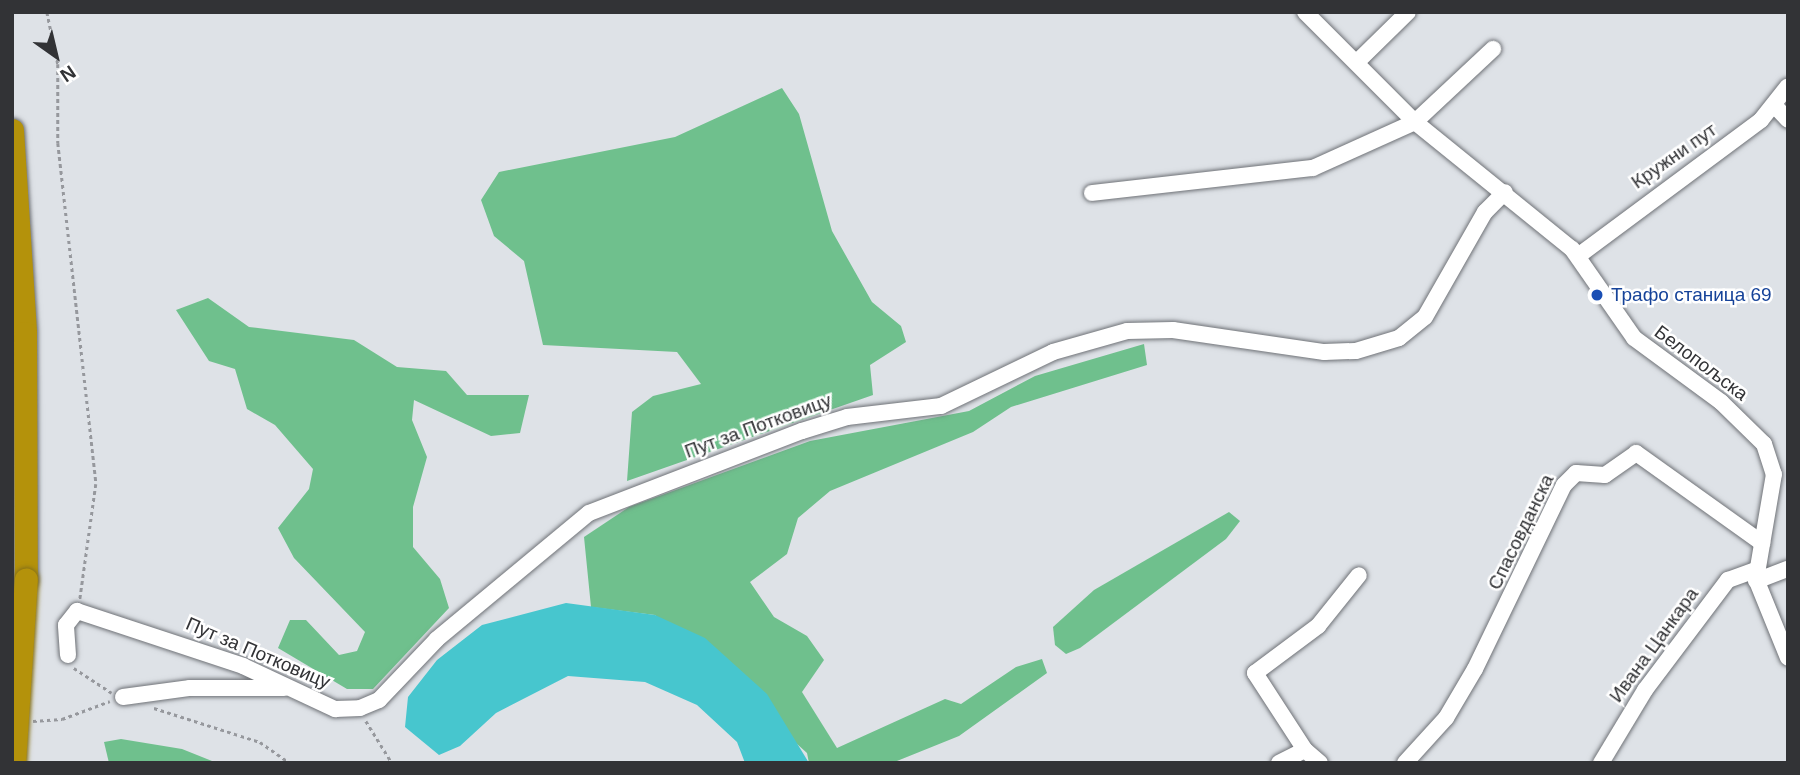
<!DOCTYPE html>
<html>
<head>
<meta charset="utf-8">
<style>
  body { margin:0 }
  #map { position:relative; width:1800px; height:775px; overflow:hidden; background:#dee2e7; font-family:Arial,sans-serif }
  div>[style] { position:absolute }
  .forest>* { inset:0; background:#6fc08d }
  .water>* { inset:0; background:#47c6ce }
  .path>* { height:2.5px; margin-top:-1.25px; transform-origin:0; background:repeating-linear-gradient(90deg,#96989d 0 3.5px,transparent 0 7px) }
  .roads { filter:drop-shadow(0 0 2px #6f7277) drop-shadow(0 0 2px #6f7277) }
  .minor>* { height:16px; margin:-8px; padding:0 8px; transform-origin:8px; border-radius:8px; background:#fff }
  .highway>* { height:23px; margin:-11.5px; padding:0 11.5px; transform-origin:11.5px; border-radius:11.5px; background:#b4920b }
  .bridges { filter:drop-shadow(0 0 2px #86711a) drop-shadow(0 0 2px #86711a) }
  .highway-bridge>* { height:23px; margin:-11.5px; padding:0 11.5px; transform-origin:11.5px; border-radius:11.5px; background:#b4920b }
  .dots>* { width:19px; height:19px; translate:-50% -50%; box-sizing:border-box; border:4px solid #fff; border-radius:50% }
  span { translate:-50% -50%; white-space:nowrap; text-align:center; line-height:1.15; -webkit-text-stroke:5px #fff; paint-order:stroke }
  .street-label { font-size:19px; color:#323336 }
  .transit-label { font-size:19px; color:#164399 }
  .left { translate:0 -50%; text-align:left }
  .frame { position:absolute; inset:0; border:14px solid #323336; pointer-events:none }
  .north { position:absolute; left:21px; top:21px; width:70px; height:70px; -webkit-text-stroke:5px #fff; paint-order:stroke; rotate:146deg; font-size:19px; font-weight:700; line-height:28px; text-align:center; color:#323336 }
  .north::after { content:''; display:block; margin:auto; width:24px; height:32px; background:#323336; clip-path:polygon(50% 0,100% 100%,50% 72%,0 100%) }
</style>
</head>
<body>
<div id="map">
  <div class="forest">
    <i style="clip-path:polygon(782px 88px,799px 114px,832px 231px,872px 302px,901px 326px,906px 342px,870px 365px,873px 395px,627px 481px,632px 412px,653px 396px,701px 384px,677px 352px,543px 345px,524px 261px,494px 236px,481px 200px,499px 172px,675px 137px)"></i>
    <i style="clip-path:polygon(208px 298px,249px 327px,354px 340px,397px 367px,446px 371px,467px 395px,529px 395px,520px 433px,491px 436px,414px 400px,412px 420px,427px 457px,413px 507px,413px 547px,440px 579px,449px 608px,373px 689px,347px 689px,278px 648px,290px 620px,306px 620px,339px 655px,357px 651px,365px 632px,294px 558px,278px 528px,309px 489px,313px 469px,275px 425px,247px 409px,235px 369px,209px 361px,176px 310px)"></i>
    <i style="clip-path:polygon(1144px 344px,1147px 365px,1011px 407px,973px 432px,830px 491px,798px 518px,787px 554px,750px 582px,774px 617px,807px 636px,824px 660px,802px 692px,837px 748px,945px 699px,961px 704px,1016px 667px,1042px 659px,1047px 673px,959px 736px,892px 763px,809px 763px,807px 753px,655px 615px,591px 607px,584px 537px,629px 507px,810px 441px,969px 411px,1035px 376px)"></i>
    <i style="clip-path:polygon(1229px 512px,1240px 521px,1226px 539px,1080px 648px,1066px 654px,1055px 645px,1053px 627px,1094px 590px)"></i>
    <i style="clip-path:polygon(121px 739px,182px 749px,217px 763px,109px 763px,104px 742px)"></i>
  </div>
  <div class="water">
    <i style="clip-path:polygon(566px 603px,655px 615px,705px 638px,767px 694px,809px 763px,745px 763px,737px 742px,697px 705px,645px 682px,568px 676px,496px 713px,460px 746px,439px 755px,405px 727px,408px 697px,437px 660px,482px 625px)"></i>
  </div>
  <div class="path">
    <i style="left:47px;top:12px;width:53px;rotate:78.1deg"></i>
    <i style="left:58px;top:64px;width:79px;rotate:90deg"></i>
    <i style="left:58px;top:143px;width:343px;rotate:83.6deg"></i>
    <i style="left:96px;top:484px;width:116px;rotate:97.9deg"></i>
    <i style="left:74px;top:668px;width:45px;rotate:33.3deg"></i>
    <i style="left:154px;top:708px;width:111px;rotate:17.8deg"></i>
    <i style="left:260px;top:742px;width:37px;rotate:35deg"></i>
    <i style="left:33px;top:721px;width:29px;rotate:-4deg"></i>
    <i style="left:62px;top:719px;width:51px;rotate:-20.6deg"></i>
    <i style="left:366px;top:721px;width:49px;rotate:58.2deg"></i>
  </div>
  <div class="roads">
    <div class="minor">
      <i style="left:1305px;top:12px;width:156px;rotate:45deg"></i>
      <i style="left:1415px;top:122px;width:202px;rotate:39deg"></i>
      <i style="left:1572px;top:249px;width:108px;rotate:55.1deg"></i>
      <i style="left:1634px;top:338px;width:108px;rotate:36.3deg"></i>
      <i style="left:1721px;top:402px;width:60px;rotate:44.3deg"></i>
      <i style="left:1764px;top:444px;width:32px;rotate:72deg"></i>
      <i style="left:1774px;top:474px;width:107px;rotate:99.7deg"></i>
      <i style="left:1756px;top:579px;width:85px;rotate:67.9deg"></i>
      <i style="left:1357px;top:62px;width:71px;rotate:-44.4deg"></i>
      <i style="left:1775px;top:106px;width:19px;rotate:47deg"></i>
      <i style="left:1092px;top:193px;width:222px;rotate:-6.5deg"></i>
      <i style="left:1313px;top:168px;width:112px;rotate:-24.3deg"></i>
      <i style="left:1415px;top:122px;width:107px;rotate:-43.1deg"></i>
      <i style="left:1578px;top:256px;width:228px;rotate:-36.6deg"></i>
      <i style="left:1761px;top:120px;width:43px;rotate:-51.5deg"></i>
      <i style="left:1756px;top:581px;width:34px;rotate:-21deg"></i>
      <i style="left:68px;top:655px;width:30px;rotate:-94deg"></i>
      <i style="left:66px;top:625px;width:18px;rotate:-52deg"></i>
      <i style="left:77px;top:611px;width:175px;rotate:18.3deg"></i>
      <i style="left:243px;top:666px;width:102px;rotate:25.1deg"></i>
      <i style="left:335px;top:709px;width:25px;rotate:-2deg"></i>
      <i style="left:360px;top:708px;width:21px;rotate:-23deg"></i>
      <i style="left:379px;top:700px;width:84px;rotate:-46.4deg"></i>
      <i style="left:437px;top:639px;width:197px;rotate:-39.7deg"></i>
      <i style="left:589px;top:513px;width:228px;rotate:-21.1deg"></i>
      <i style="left:802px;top:431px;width:47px;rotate:-17.3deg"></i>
      <i style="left:847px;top:417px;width:95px;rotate:-6.7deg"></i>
      <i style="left:941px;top:406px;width:124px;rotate:-25.7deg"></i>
      <i style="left:1053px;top:352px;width:77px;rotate:-15.8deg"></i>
      <i style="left:1127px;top:331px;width:46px;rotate:-1.2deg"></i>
      <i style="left:1173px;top:330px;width:153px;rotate:8.3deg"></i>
      <i style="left:1324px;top:352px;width:32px;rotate:-2deg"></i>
      <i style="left:1356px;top:351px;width:45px;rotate:-16.8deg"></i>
      <i style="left:1399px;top:338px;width:33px;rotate:-39deg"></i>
      <i style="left:1425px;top:317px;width:121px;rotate:-60.3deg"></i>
      <i style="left:1485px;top:212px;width:28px;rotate:-45deg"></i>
      <i style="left:123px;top:697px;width:68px;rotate:-7.7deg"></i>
      <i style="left:190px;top:688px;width:94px"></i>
      <i style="left:1305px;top:750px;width:92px;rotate:-123deg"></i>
      <i style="left:1255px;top:673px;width:79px;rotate:-36.7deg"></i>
      <i style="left:1318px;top:626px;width:65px;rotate:-51.2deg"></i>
      <i style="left:1279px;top:763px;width:29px;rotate:-27deg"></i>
      <i style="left:1305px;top:750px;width:20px;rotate:41deg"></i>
      <i style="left:1405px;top:763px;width:61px;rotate:-47.7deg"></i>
      <i style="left:1446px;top:718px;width:57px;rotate:-59.4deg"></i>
      <i style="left:1475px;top:669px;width:204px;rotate:-64.2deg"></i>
      <i style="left:1564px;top:485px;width:17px;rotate:-45deg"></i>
      <i style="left:1576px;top:473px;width:29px;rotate:4deg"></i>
      <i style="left:1605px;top:475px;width:38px;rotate:-35deg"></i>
      <i style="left:1636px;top:453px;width:155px;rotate:35.5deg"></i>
      <i style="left:1601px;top:763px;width:85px;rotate:-58.9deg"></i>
      <i style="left:1645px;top:690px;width:138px;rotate:-53deg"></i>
      <i style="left:1728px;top:580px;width:30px;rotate:-20deg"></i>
    </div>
    <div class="highway">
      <i style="left:12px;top:130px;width:203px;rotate:86.3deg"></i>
      <i style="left:25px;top:333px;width:246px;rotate:89.8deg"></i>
    </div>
  </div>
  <div class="bridges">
    <div class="highway-bridge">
      <i style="left:14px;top:763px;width:184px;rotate:-86.3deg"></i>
    </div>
  </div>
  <div class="dots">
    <i style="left:1597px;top:295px;background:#1a4fb4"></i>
  </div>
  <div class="street-label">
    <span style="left:1674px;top:156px;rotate:-35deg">Кружни пут</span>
    <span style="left:1701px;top:363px;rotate:37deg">Белопољска</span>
    <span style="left:758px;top:426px;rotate:-20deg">Пут за Потковицу</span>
    <span style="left:1521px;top:532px;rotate:-64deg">Спасовданска</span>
    <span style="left:1654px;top:645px;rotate:-54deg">Ивана Цанкара</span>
    <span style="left:258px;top:653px;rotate:23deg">Пут за Потковицу</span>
  </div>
  <div class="transit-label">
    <span class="left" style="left:1611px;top:295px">Трафо станица 69</span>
  </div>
  <div class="frame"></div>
  <div class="north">N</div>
</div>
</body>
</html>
